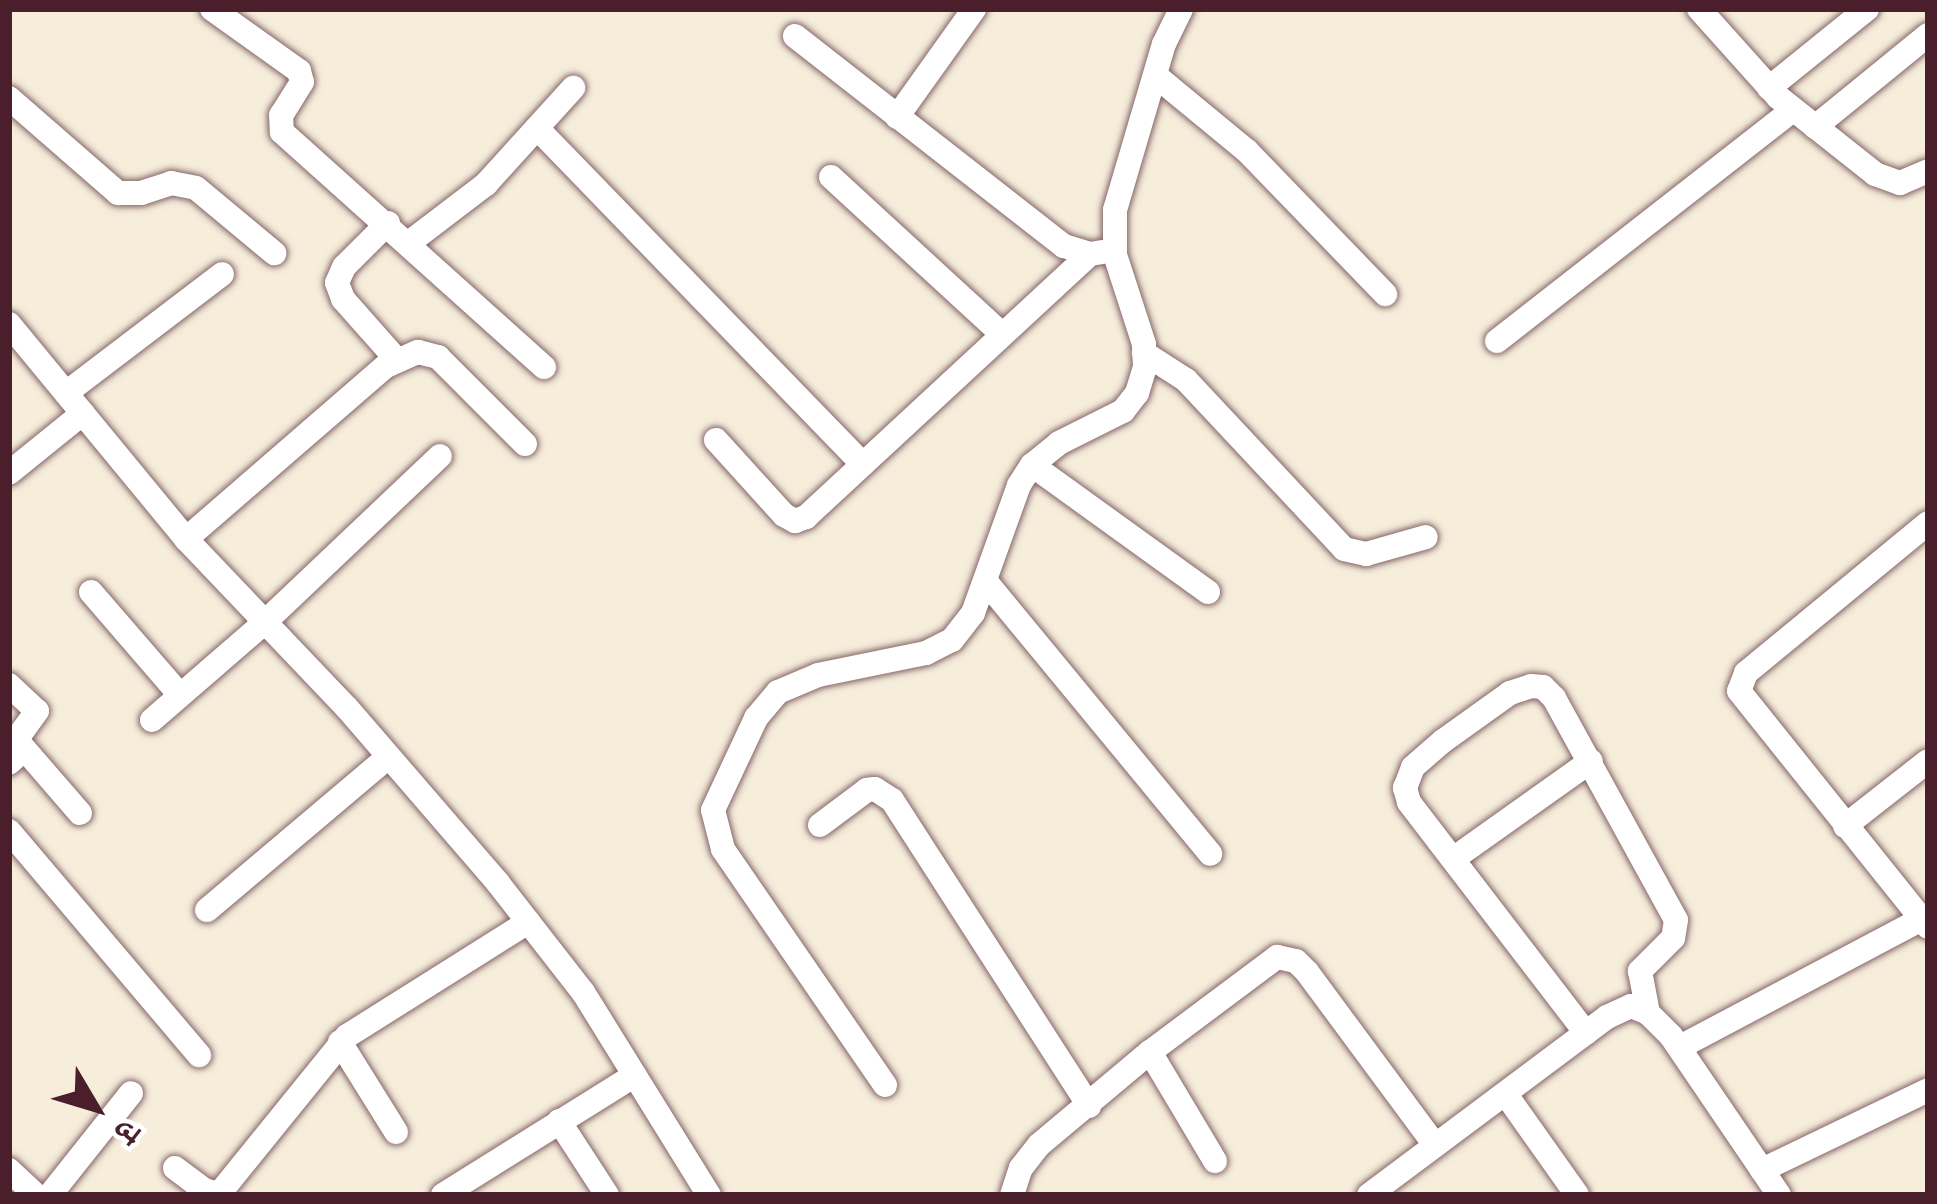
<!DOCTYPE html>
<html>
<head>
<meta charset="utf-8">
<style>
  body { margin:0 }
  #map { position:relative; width:1937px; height:1204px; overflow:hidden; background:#f6eddb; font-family:Dekko,"Playpen Sans Deva",sans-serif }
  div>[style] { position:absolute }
  .roads { filter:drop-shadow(0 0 3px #866769) drop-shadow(0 0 3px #866769) }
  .street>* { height:24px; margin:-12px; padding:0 12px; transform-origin:12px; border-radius:12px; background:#fff }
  span { translate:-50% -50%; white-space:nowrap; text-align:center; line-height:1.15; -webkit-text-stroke:9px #fff; paint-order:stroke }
  .frame { position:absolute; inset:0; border:12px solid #4a1f2b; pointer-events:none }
  .north { position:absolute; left:36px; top:1048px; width:120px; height:120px; -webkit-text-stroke:9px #fff; paint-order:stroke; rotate:128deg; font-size:33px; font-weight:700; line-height:48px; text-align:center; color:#4a1f2b }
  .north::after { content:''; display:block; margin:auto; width:42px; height:54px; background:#4a1f2b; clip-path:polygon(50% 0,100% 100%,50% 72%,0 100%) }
</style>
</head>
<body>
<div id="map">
  <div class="roads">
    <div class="street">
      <i style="left:212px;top:9px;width:107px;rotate:35.5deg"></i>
      <i style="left:299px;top:71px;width:11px;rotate:75deg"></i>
      <i style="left:302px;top:82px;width:39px;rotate:122deg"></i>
      <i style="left:281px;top:115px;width:17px;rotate:87deg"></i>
      <i style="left:282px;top:132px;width:352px;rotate:41.9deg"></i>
      <i style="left:1699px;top:9px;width:118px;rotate:48.1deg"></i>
      <i style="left:1778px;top:97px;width:124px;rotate:38.4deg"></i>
      <i style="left:1875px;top:174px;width:27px;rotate:20deg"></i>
      <i style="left:1900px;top:183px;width:30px;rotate:-23deg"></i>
      <i style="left:795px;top:36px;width:341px;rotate:38deg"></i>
      <i style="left:1064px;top:246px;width:27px;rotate:17deg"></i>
      <i style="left:1090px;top:254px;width:12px;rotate:-9deg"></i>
      <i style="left:1156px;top:76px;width:118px;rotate:39.5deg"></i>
      <i style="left:1247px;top:151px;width:199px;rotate:46deg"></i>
      <i style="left:1769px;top:88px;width:126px;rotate:-38.9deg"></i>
      <i style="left:9px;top:98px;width:145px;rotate:41.1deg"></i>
      <i style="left:118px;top:193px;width:23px"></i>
      <i style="left:141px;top:193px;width:32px;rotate:-18deg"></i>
      <i style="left:171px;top:183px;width:25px;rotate:11deg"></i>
      <i style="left:196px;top:188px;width:102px;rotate:39.8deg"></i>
      <i style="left:897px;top:117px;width:133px;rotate:-54.5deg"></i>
      <i style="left:1815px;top:127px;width:146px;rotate:-39.2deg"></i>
      <i style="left:537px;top:128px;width:468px;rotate:45.9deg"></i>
      <i style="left:831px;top:177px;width:232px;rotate:42.6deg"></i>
      <i style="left:388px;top:223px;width:62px;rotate:135deg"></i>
      <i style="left:344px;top:267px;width:17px;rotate:114deg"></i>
      <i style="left:337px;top:283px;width:17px;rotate:69deg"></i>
      <i style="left:343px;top:299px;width:81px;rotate:48.5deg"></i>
      <i style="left:410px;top:242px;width:96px;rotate:-37.3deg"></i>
      <i style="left:486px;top:184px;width:130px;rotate:-47.8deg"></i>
      <i style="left:9px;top:324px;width:278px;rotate:50.5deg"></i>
      <i style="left:186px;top:539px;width:233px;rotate:46.4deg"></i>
      <i style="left:347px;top:708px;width:231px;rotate:49.2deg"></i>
      <i style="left:498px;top:883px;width:138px;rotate:52.1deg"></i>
      <i style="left:583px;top:992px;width:239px;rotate:58.2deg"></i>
      <i style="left:1497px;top:341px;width:375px;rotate:-38deg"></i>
      <i style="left:1144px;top:353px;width:50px;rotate:32.7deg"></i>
      <i style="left:1186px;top:380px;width:231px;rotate:46.9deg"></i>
      <i style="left:1344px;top:549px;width:23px;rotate:13deg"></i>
      <i style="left:1366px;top:554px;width:62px;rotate:-15.8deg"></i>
      <i style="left:66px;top:393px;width:196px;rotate:-37.3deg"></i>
      <i style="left:716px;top:440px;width:101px;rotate:47.8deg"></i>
      <i style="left:784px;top:515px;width:13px;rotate:29deg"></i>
      <i style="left:795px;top:521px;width:12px;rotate:-20deg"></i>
      <i style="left:806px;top:517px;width:387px;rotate:-42.8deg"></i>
      <i style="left:1032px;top:465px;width:217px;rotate:35.8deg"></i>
      <i style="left:9px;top:473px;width:95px;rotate:-39deg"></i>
      <i style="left:1928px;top:523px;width:236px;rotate:140.5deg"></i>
      <i style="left:1746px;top:673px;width:19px;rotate:111deg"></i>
      <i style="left:1739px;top:691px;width:302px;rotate:51.3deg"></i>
      <i style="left:186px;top:539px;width:264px;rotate:-40.9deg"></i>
      <i style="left:386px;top:366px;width:35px;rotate:-24deg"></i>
      <i style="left:418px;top:352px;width:21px;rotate:14deg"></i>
      <i style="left:438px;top:357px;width:123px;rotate:45deg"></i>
      <i style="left:987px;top:583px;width:351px;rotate:50.5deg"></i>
      <i style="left:91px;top:592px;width:136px;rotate:49.2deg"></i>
      <i style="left:9px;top:685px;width:38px;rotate:43deg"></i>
      <i style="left:37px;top:711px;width:32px;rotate:126deg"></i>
      <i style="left:18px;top:737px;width:16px;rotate:83deg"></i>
      <i style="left:20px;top:753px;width:15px;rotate:138deg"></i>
      <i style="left:152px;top:720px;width:150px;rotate:-40.9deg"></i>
      <i style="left:265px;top:622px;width:241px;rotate:-43.5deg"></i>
      <i style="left:21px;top:745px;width:90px;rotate:49.1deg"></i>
      <i style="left:820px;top:825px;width:59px;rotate:-36.7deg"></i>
      <i style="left:867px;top:790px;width:8px;rotate:-7deg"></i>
      <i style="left:875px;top:789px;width:20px;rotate:33deg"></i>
      <i style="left:892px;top:800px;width:364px;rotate:57.2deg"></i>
      <i style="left:1845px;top:826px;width:105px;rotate:-38.1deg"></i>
      <i style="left:9px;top:831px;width:294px;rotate:49.7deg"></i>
      <i style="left:1453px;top:859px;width:169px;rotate:-35.4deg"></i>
      <i style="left:207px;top:910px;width:237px;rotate:-40.2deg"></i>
      <i style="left:1586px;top:1033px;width:291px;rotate:-127.5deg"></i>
      <i style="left:1409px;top:802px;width:15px;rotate:-106deg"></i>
      <i style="left:1405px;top:788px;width:22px;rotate:-69deg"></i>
      <i style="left:1413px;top:767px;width:40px;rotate:-41deg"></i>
      <i style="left:1443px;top:741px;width:82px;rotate:-35.6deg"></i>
      <i style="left:1510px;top:693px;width:22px;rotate:-18deg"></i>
      <i style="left:1531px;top:686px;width:12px;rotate:5deg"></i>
      <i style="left:1543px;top:687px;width:16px;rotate:45deg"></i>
      <i style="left:1554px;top:698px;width:253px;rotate:61.2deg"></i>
      <i style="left:1676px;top:920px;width:18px;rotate:99deg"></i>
      <i style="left:1673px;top:938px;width:47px;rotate:135deg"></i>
      <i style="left:1640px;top:971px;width:43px;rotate:79.2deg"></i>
      <i style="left:340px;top:1042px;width:106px;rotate:58.1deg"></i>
      <i style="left:1680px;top:1047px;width:274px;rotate:-27.9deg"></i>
      <i style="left:1150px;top:1052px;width:127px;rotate:59.2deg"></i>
      <i style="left:885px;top:1085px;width:286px;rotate:-124.5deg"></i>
      <i style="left:723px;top:849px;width:40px;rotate:-104.4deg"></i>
      <i style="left:713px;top:810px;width:102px;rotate:-64.9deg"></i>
      <i style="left:756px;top:718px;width:34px;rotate:-50deg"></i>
      <i style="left:778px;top:692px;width:43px;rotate:-23deg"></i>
      <i style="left:818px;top:675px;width:110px;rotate:-11.5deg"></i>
      <i style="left:926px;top:653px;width:29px;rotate:-27deg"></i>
      <i style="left:952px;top:640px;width:34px;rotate:-52deg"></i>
      <i style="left:973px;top:613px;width:136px;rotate:-70.2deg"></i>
      <i style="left:1019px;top:485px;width:24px;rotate:-57deg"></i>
      <i style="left:1032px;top:465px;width:35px;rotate:-39deg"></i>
      <i style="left:1059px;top:443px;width:72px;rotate:-26.6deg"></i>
      <i style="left:1123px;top:411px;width:23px;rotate:-52deg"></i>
      <i style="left:1137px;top:393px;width:28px;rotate:-73deg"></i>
      <i style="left:1145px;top:366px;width:22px;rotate:-93deg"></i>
      <i style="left:1144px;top:344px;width:94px;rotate:-108deg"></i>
      <i style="left:1115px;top:255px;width:45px;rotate:-90deg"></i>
      <i style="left:1115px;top:210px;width:173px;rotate:-73.6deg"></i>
      <i style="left:1164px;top:44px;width:39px;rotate:-64deg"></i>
      <i style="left:1507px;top:1096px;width:121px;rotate:54.7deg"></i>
      <i style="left:559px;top:1121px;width:88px;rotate:57deg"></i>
      <i style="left:175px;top:1168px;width:36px;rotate:37deg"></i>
      <i style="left:204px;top:1190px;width:16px;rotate:15deg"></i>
      <i style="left:219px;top:1194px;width:203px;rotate:-51deg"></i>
      <i style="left:347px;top:1036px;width:214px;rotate:-32.2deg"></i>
      <i style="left:9px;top:1170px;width:37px;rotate:43deg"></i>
      <i style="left:1762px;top:1170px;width:184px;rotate:-25.7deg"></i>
      <i style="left:50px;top:1195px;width:130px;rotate:-51.5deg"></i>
      <i style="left:443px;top:1195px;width:226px;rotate:-32deg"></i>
      <i style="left:1012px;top:1195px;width:28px;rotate:-72deg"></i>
      <i style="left:1021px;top:1168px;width:29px;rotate:-52deg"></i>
      <i style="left:1039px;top:1145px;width:145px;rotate:-40deg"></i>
      <i style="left:1150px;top:1052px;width:159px;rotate:-36.8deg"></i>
      <i style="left:1277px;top:957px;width:19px;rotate:12deg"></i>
      <i style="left:1296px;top:961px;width:16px;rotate:45deg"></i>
      <i style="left:1307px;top:972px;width:215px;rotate:53.5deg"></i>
      <i style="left:1369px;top:1195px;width:297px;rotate:-36.8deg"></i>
      <i style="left:1607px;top:1017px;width:26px;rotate:-25deg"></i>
      <i style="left:1631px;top:1006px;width:18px;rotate:22deg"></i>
      <i style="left:1648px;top:1013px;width:33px;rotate:45deg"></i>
      <i style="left:1671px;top:1036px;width:192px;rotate:55.8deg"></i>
    </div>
  </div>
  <div class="frame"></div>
  <div class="north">उ</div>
</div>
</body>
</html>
